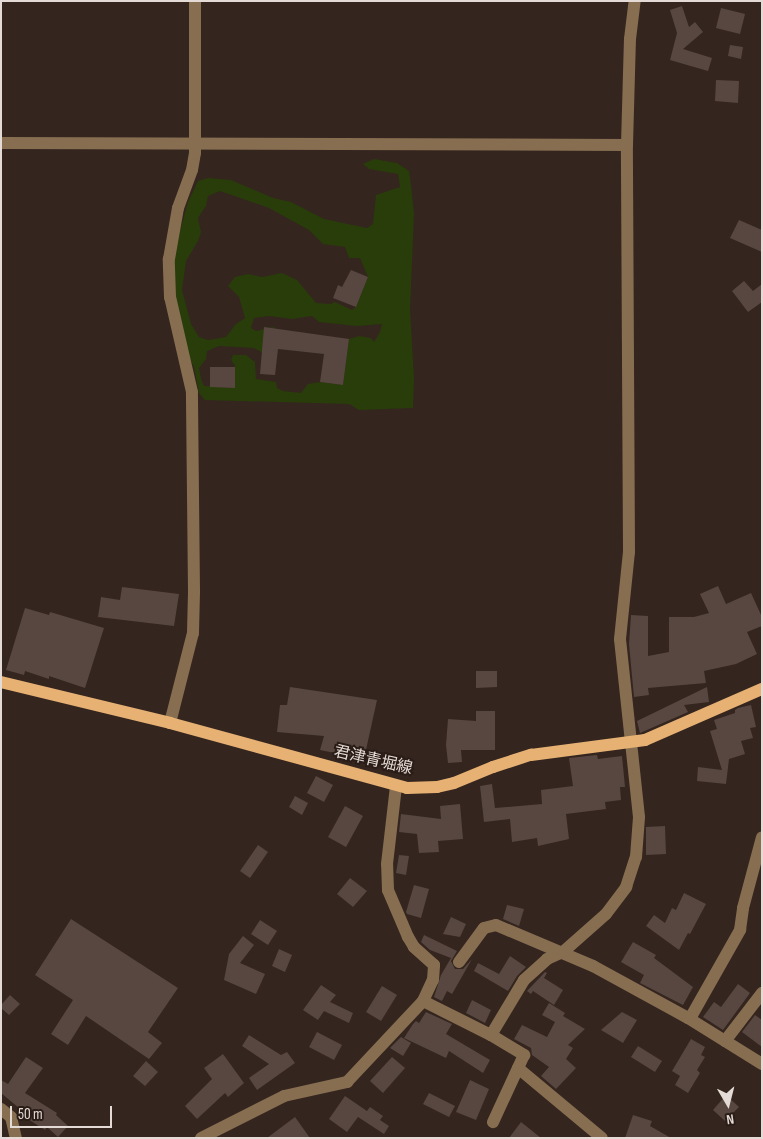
<!DOCTYPE html>
<html>
<head>
<meta charset="utf-8">
<style>
  body { margin:0 }
  #map { position:relative; width:763px; height:1139px; overflow:hidden; background:#34251f; font-family:"Sofia Sans Condensed","Noto Sans JP",sans-serif }
  div>[style] { position:absolute }
  .green>* { inset:0; background:#283d09 }
  .building>* { inset:0; background:#574740 }
  .minor>* { height:12px; margin:-6px; padding:0 6px; transform-origin:6px; border-radius:6px; background:#876e51 }
  .major>* { height:12px; margin:-6px; padding:0 6px; transform-origin:6px; border-radius:6px; background:#e6b173 }
  span { translate:-50% -50%; white-space:nowrap; text-align:center; line-height:1.15; -webkit-text-stroke:4px #2a1c16; paint-order:stroke }
  .street-label { font-size:16px; color:#e5dbd6 }
  .frame { position:absolute; inset:0; border:2px solid #e5dbd6; pointer-events:none }
  .north { position:absolute; left:703px; top:1079px; width:50px; height:50px; -webkit-text-stroke:4px #2a1c16; paint-order:stroke; rotate:172deg; font-size:14px; font-weight:700; line-height:20px; text-align:center; color:#e5dbd6 }
  .north::after { content:''; display:block; margin:auto; width:18px; height:22px; background:#e5dbd6; clip-path:polygon(50% 0,100% 100%,50% 72%,0 100%) }
  .scale { position:absolute; left:10px; top:1106px; width:102px; height:22px; box-sizing:border-box; border:2px solid #e5dbd6; border-top:0; padding-left:6px; font-size:15px; line-height:18px; white-space:nowrap; color:#e5dbd6; -webkit-text-stroke:4px #2a1c16; paint-order:stroke }
</style>
</head>
<body>
<div id="map">
  <div class="green">
    <i style="clip-path:polygon(evenodd,374px 159px,397px 163px,409px 171px,411px 185px,414px 214px,410px 309px,414px 379px,413px 408px,359px 410px,349px 404px,205px 400px,199px 393px,194px 367px,188px 355px,172px 294px,175px 257px,180px 231px,188px 202px,198px 181px,208px 178px,231px 180px,273px 198px,291px 202px,324px 219px,367px 228px,373px 224px,376px 195px,400px 187px,398px 174px,369px 169px,363px 164px,374px 159px,220px 191px,269px 208px,309px 230px,323px 244px,345px 247px,349px 258px,360px 258px,368px 277px,356px 307px,352px 310px,335px 302px,331px 304px,316px 303px,297px 280px,282px 273px,262px 277px,248px 274px,235px 277px,228px 286px,239px 297px,245px 318px,236px 324px,226px 337px,208px 340px,199px 337px,191px 324px,182px 290px,186px 261px,198px 241px,201px 232px,198px 218px,206px 206px,208px 196px,220px 191px,374px 159px,269px 316px,292px 319px,312px 316px,319px 322px,357px 326px,382px 324px,380px 332px,374px 342px,371px 338px,359px 336px,349px 339px,343px 385px,320px 382px,308px 384px,301px 393px,283px 391px,277px 388px,276px 382px,256px 379px,255px 362px,246px 355px,233px 355px,231px 360px,235px 366px,235px 388px,204px 386px,201px 379px,199px 368px,206px 359px,207px 351px,219px 346px,254px 348px,263px 353px,278px 332px,273px 327px,256px 331px,251px 328px,254px 318px,269px 316px)"></i>
  </div>
  <div class="building">
    <i style="clip-path:polygon(682px 6px,689px 27px,695px 22px,703px 32px,683px 49px,712px 58px,708px 71px,670px 60px,677px 33px,670px 10px)"></i>
    <i style="clip-path:polygon(721px 8px,745px 14px,740px 34px,716px 28px)"></i>
    <i style="clip-path:polygon(730px 45px,743px 47px,741px 59px,728px 56px)"></i>
    <i style="clip-path:polygon(716px 80px,739px 81px,738px 103px,715px 101px)"></i>
    <i style="clip-path:polygon(739px 220px,762px 230px,762px 252px,730px 238px)"></i>
    <i style="clip-path:polygon(351px 270px,368px 277px,356px 307px,333px 298px,338px 285px,342px 287px)"></i>
    <i style="clip-path:polygon(744px 281px,753px 291px,762px 284px,762px 302px,748px 312px,732px 291px)"></i>
    <i style="clip-path:polygon(264px 327px,349px 339px,343px 385px,320px 382px,324px 354px,278px 349px,275px 375px,260px 374px)"></i>
    <i style="clip-path:polygon(210px 367px,235px 367px,235px 388px,210px 387px)"></i>
    <i style="clip-path:polygon(718px 586px,726px 604px,751px 593px,762px 617px,762px 626px,747px 632px,757px 654px,736px 664px,704px 671px,706px 683px,648px 688px,649px 695px,634px 697px,629px 644px,631px 615px,648px 616px,648px 656px,669px 652px,669px 617px,694px 617px,709px 613px,700px 594px)"></i>
    <i style="clip-path:polygon(122px 587px,179px 594px,174px 626px,98px 617px,101px 597px,120px 600px)"></i>
    <i style="clip-path:polygon(25px 608px,49px 615px,50px 612px,104px 628px,85px 688px,49px 676px,49px 679px,25px 671px,24px 675px,6px 670px)"></i>
    <i style="clip-path:polygon(476px 671px,497px 671px,497px 687px,476px 688px)"></i>
    <i style="clip-path:polygon(290px 687px,377px 700px,364px 759px,320px 750px,324px 736px,277px 732px,280px 705px,287px 705px)"></i>
    <i style="clip-path:polygon(707px 687px,709px 702px,684px 705px,688px 712px,640px 733px,637px 721px)"></i>
    <i style="clip-path:polygon(751px 705px,756px 727px,750px 728px,753px 738px,741px 741px,745px 754px,729px 759px,726px 784px,697px 781px,698px 767px,722px 770px,710px 731px,717px 729px,714px 720px,735px 713px,735px 710px,738px 708px)"></i>
    <i style="clip-path:polygon(476px 711px,495px 711px,495px 750px,461px 750px,462px 762px,448px 763px,446px 745px,448px 719px,476px 721px)"></i>
    <i style="clip-path:polygon(597px 755px,598px 759px,622px 756px,625px 787px,620px 787px,621px 800px,605px 802px,606px 809px,566px 814px,569px 839px,538px 846px,537px 838px,512px 842px,510px 819px,484px 822px,480px 786px,492px 784px,495px 808px,542px 804px,541px 790px,573px 786px,569px 758px)"></i>
    <i style="clip-path:polygon(316px 776px,333px 785px,324px 802px,307px 793px)"></i>
    <i style="clip-path:polygon(295px 796px,308px 803px,302px 815px,289px 807px)"></i>
    <i style="clip-path:polygon(460px 804px,463px 839px,438px 841px,439px 852px,419px 853px,417px 834px,399px 832px,401px 814px,441px 819px,440px 806px)"></i>
    <i style="clip-path:polygon(345px 806px,363px 816px,346px 847px,328px 837px)"></i>
    <i style="clip-path:polygon(665px 826px,666px 854px,646px 855px,646px 827px)"></i>
    <i style="clip-path:polygon(258px 845px,268px 852px,250px 878px,240px 871px)"></i>
    <i style="clip-path:polygon(399px 855px,409px 856px,406px 875px,396px 873px)"></i>
    <i style="clip-path:polygon(350px 878px,367px 891px,353px 907px,337px 894px)"></i>
    <i style="clip-path:polygon(414px 885px,429px 889px,421px 918px,407px 914px,406px 912px)"></i>
    <i style="clip-path:polygon(684px 893px,706px 904px,690px 934px,688px 933px,679px 950px,646px 926px,654px 915px,665px 923px,672px 908px,676px 910px)"></i>
    <i style="clip-path:polygon(507px 905px,524px 909px,519px 926px,503px 919px)"></i>
    <i style="clip-path:polygon(451px 917px,466px 924px,460px 937px,443px 934px)"></i>
    <i style="clip-path:polygon(71px 919px,178px 988px,148px 1032px,162px 1043px,149px 1059px,86px 1016px,68px 1045px,51px 1034px,73px 1000px,35px 975px)"></i>
    <i style="clip-path:polygon(260px 920px,277px 931px,268px 945px,251px 934px)"></i>
    <i style="clip-path:polygon(424px 935px,457px 951px,451px 961px,455px 969px,463px 969px,472px 959px,452px 994px,447px 991px,442px 1001px,434px 997px,441px 975px,451px 958px,430px 950px,421px 942px)"></i>
    <i style="clip-path:polygon(243px 936px,254px 945px,240px 963px,265px 974px,256px 994px,224px 980px,229px 954px)"></i>
    <i style="clip-path:polygon(633px 942px,656px 955px,654px 958px,693px 987px,683px 1005px,640px 983px,644px 975px,621px 962px)"></i>
    <i style="clip-path:polygon(279px 949px,292px 955px,285px 972px,272px 966px)"></i>
    <i style="clip-path:polygon(510px 956px,526px 967px,517px 976px,508px 991px,474px 971px,478px 963px,499px 974px)"></i>
    <i style="clip-path:polygon(545px 972px,547px 973px,544px 978px,563px 990px,554px 1005px,533px 991px,531px 994px,527px 991px)"></i>
    <i style="clip-path:polygon(738px 984px,750px 993px,723px 1030px,703px 1017px,714px 1002px,721px 1007px)"></i>
    <i style="clip-path:polygon(321px 985px,336px 995px,330px 1002px,353px 1013px,349px 1023px,324px 1011px,318px 1020px,303px 1010px)"></i>
    <i style="clip-path:polygon(382px 986px,397px 995px,381px 1021px,366px 1012px)"></i>
    <i style="clip-path:polygon(10px 995px,20px 1004px,9px 1015px,1px 1008px,1px 1005px)"></i>
    <i style="clip-path:polygon(472px 1000px,491px 1010px,485px 1023px,466px 1013px)"></i>
    <i style="clip-path:polygon(549px 1003px,565px 1013px,563px 1016px,585px 1029px,568px 1045px,573px 1048px,566px 1059px,576px 1068px,556px 1089px,541px 1076px,549px 1067px,532px 1055px,531px 1048px,514px 1039px,522px 1025px,547px 1037px,555px 1022px,542px 1015px)"></i>
    <i style="clip-path:polygon(426px 1012px,452px 1024px,446px 1034px,490px 1060px,483px 1073px,449px 1051px,446px 1058px,404px 1038px,413px 1024px,416px 1021px,419px 1023px)"></i>
    <i style="clip-path:polygon(622px 1012px,637px 1020px,623px 1043px,601px 1030px)"></i>
    <i style="clip-path:polygon(755px 1015px,762px 1020px,762px 1047px,742px 1032px)"></i>
    <i style="clip-path:polygon(317px 1032px,342px 1045px,334px 1060px,309px 1047px)"></i>
    <i style="clip-path:polygon(249px 1035px,281px 1055px,287px 1052px,295px 1063px,257px 1090px,249px 1078px,269px 1064px,242px 1046px)"></i>
    <i style="clip-path:polygon(401px 1037px,411px 1043px,403px 1056px,390px 1048px)"></i>
    <i style="clip-path:polygon(691px 1039px,705px 1047px,701px 1055px,705px 1057px,697px 1070px,700px 1073px,688px 1093px,675px 1085px,680px 1076px,672px 1071px)"></i>
    <i style="clip-path:polygon(638px 1046px,662px 1061px,655px 1072px,631px 1057px)"></i>
    <i style="clip-path:polygon(223px 1054px,244px 1083px,228px 1097px,225px 1093px,197px 1119px,185px 1106px,212px 1079px,204px 1068px)"></i>
    <i style="clip-path:polygon(26px 1057px,43px 1068px,25px 1093px,57px 1113px,56px 1115px,68px 1126px,58px 1137px,47px 1127px,45px 1130px,17px 1112px,19px 1108px,1px 1093px,1px 1080px,8px 1084px)"></i>
    <i style="clip-path:polygon(392px 1057px,405px 1068px,383px 1093px,370px 1081px)"></i>
    <i style="clip-path:polygon(146px 1061px,158px 1072px,145px 1086px,133px 1076px)"></i>
    <i style="clip-path:polygon(470px 1080px,489px 1089px,476px 1120px,456px 1112px)"></i>
    <i style="clip-path:polygon(429px 1093px,455px 1106px,449px 1117px,423px 1104px)"></i>
    <i style="clip-path:polygon(726px 1095px,739px 1107px,725px 1121px,713px 1110px)"></i>
    <i style="clip-path:polygon(345px 1096px,367px 1111px,370px 1107px,383px 1116px,380px 1120px,389px 1126px,384px 1134px,358px 1117px,347px 1132px,329px 1119px)"></i>
    <i style="clip-path:polygon(633px 1115px,652px 1121px,650px 1126px,671px 1138px,625px 1138px)"></i>
    <i style="clip-path:polygon(295px 1117px,310px 1138px,267px 1138px)"></i>
    <i style="clip-path:polygon(521px 1122px,541px 1138px,509px 1138px)"></i>
  </div>
  <div class="minor">
    <i style="left:1px;top:143px;width:626px;rotate:0.18deg"></i>
    <i style="left:170px;top:723px;width:93px;rotate:-75.7deg"></i>
    <i style="left:193px;top:633px;width:42px;rotate:-88.6deg"></i>
    <i style="left:194px;top:591px;width:199px;rotate:-90.6deg"></i>
    <i style="left:192px;top:392px;width:98px;rotate:-103deg"></i>
    <i style="left:170px;top:297px;width:38px;rotate:-92deg"></i>
    <i style="left:169px;top:259px;width:52px;rotate:-80deg"></i>
    <i style="left:178px;top:208px;width:40px;rotate:-69.8deg"></i>
    <i style="left:192px;top:170px;width:17px;rotate:-80deg"></i>
    <i style="left:195px;top:153px;width:152px;rotate:-90deg"></i>
    <i style="left:459px;top:962px;width:42px;rotate:-53.7deg"></i>
    <i style="left:484px;top:928px;width:12px;rotate:-14deg"></i>
    <i style="left:496px;top:925px;width:105px;rotate:22.9deg"></i>
    <i style="left:593px;top:966px;width:108px;rotate:28.7deg"></i>
    <i style="left:688px;top:1018px;width:87px;rotate:31.9deg"></i>
    <i style="left:423px;top:1001px;width:76px;rotate:26.6deg"></i>
    <i style="left:491px;top:1035px;width:39px;rotate:31deg"></i>
    <i style="left:524px;top:1055px;width:74px;rotate:114.8deg"></i>
    <i style="left:688px;top:1018px;width:5px;rotate:-37deg"></i>
    <i style="left:692px;top:1015px;width:98px;rotate:-60.5deg"></i>
    <i style="left:740px;top:930px;width:22px;rotate:-82deg"></i>
    <i style="left:743px;top:908px;width:73px;rotate:-75deg"></i>
    <i style="left:491px;top:1035px;width:64px;rotate:-59deg"></i>
    <i style="left:524px;top:980px;width:31px;rotate:-42deg"></i>
    <i style="left:547px;top:959px;width:17px;rotate:-24deg"></i>
    <i style="left:563px;top:952px;width:57px;rotate:-41.5deg"></i>
    <i style="left:606px;top:914px;width:34px;rotate:-53deg"></i>
    <i style="left:626px;top:887px;width:32px;rotate:-72deg"></i>
    <i style="left:636px;top:857px;width:40px;rotate:-85.7deg"></i>
    <i style="left:639px;top:817px;width:179px;rotate:-96.1deg"></i>
    <i style="left:620px;top:639px;width:87px;rotate:-84.1deg"></i>
    <i style="left:629px;top:552px;width:407px;rotate:-90.3deg"></i>
    <i style="left:627px;top:145px;width:106px;rotate:-88.4deg"></i>
    <i style="left:630px;top:39px;width:38px;rotate:-83deg"></i>
    <i style="left:725px;top:1041px;width:61px;rotate:-52.4deg"></i>
    <i style="left:518px;top:1068px;width:109px;rotate:39.8deg"></i>
    <i style="left:1px;top:1109px;width:13px;rotate:39deg"></i>
    <i style="left:11px;top:1117px;width:22px;rotate:77deg"></i>
    <i style="left:201px;top:1138px;width:93px;rotate:-26.8deg"></i>
    <i style="left:284px;top:1096px;width:65px;rotate:-12.5deg"></i>
    <i style="left:347px;top:1082px;width:111px;rotate:-46.8deg"></i>
    <i style="left:423px;top:1001px;width:23px;rotate:-65deg"></i>
    <i style="left:433px;top:980px;width:15px;rotate:-86deg"></i>
    <i style="left:434px;top:965px;width:27px;rotate:-138deg"></i>
    <i style="left:414px;top:947px;width:12px;rotate:-121deg"></i>
    <i style="left:408px;top:937px;width:51px;rotate:-113.1deg"></i>
    <i style="left:388px;top:890px;width:26px;rotate:-92deg"></i>
    <i style="left:387px;top:864px;width:79px;rotate:-83.4deg"></i>
  </div>
  <div class="major">
    <i style="left:1px;top:682px;width:174px;rotate:13.6deg"></i>
    <i style="left:170px;top:723px;width:246px;rotate:15.3deg"></i>
    <i style="left:407px;top:788px;width:30px;rotate:-2deg"></i>
    <i style="left:437px;top:787px;width:17px;rotate:-13deg"></i>
    <i style="left:454px;top:783px;width:42px;rotate:-22.3deg"></i>
    <i style="left:493px;top:767px;width:40px;rotate:-18deg"></i>
    <i style="left:531px;top:755px;width:115px;rotate:-7.5deg"></i>
    <i style="left:645px;top:740px;width:128px;rotate:-23.6deg"></i>
  </div>
  <div class="street-label">
    <span style="left:373px;top:761px;rotate:13deg">君津青堀線</span>
  </div>
  <div class="frame"></div>
  <div class="north">N</div>
  <div class="scale">50 m</div>
</div>
</body>
</html>
